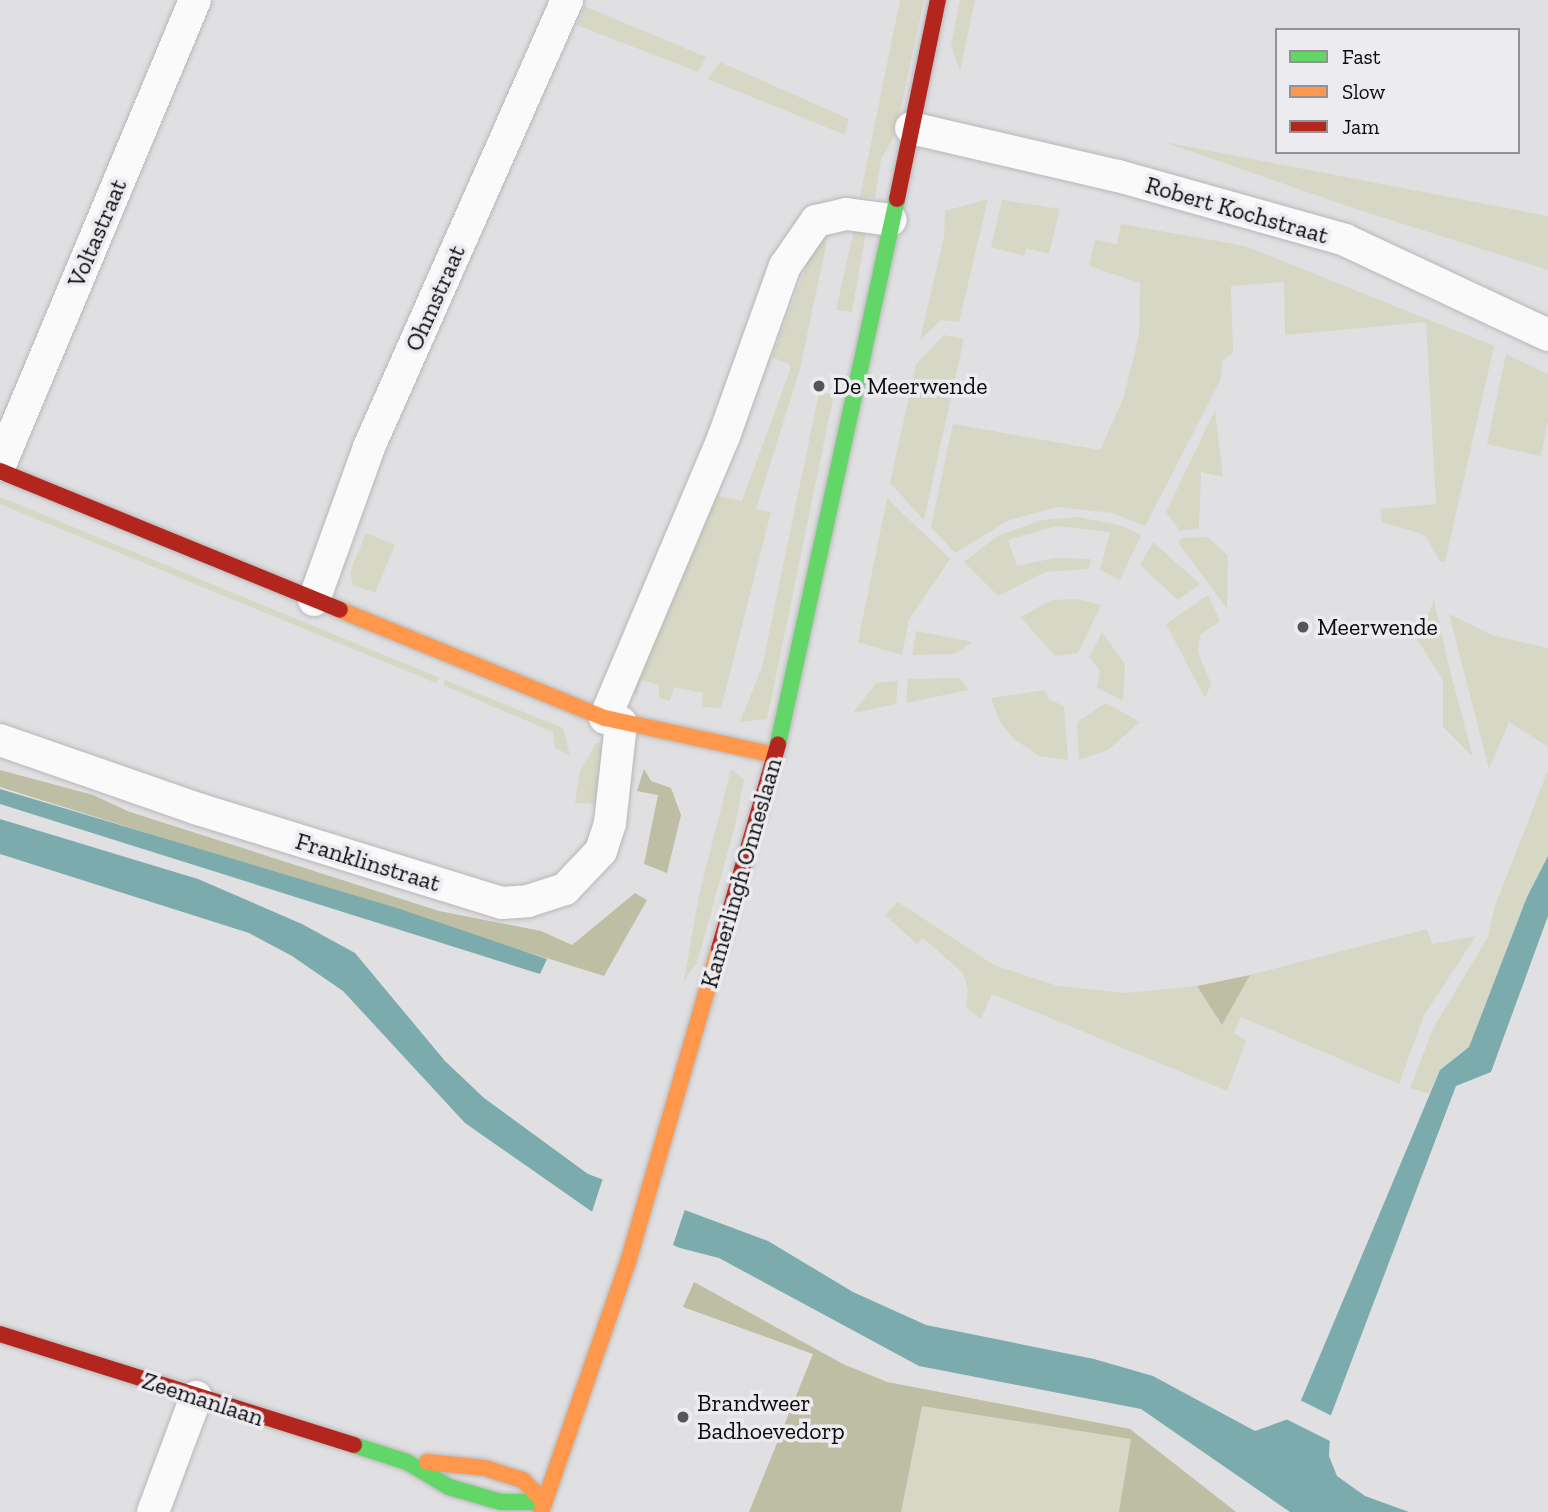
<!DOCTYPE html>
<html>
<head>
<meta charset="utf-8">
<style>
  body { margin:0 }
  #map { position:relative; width:1548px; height:1512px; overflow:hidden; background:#e0e0e2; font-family:"Zilla Slab",serif }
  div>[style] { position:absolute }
  .green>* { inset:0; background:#d6d7c4 }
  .forest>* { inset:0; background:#bdbea3 }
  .water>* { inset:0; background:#7cabae }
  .pier>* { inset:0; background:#e0e0e2 }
  .roads { filter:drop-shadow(0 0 2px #b7b7b9) drop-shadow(0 0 2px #b7b7b9) }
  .street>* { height:32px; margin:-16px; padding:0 16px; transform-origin:16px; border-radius:16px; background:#fafafb }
  .fast>* { height:16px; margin:-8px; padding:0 8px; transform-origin:8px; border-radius:8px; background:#63d668 }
  .slow>* { height:16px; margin:-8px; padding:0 8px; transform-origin:8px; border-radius:8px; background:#ff974d }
  .jam>* { height:16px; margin:-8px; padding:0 8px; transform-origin:8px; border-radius:8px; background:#b3261e }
  .dots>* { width:19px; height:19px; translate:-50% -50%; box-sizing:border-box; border:4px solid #ececf0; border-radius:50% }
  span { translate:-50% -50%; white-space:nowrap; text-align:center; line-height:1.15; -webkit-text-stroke:7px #ececf0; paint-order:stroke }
  .street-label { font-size:24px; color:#0b0b0d }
  .poi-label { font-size:24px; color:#0b0b0d }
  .left { translate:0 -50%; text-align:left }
  .legend { position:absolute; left:1275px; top:28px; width:245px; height:126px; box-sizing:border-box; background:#ececf0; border:2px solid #929295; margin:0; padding:9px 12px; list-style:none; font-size:21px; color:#0b0b0d }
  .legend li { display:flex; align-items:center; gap:14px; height:35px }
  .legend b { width:35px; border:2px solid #929295 }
</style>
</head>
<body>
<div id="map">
  <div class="green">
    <i style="clip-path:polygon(900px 0,924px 0,895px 134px,881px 160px,875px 198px,860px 197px)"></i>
    <i style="clip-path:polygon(960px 0,975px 0,960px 71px,951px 45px)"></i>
    <i style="clip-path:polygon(584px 6px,706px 57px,698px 72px,577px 25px)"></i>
    <i style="clip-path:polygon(720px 62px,849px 119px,845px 135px,708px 79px)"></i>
    <i style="clip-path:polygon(1164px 142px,1548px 216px,1548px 270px,1353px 208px)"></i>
    <i style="clip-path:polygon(988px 199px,959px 322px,941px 320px,920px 340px,944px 236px,945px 211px)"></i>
    <i style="clip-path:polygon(1002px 200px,1060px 209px,1049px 254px,1026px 248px,1024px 256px,991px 247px)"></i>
    <i style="clip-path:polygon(1121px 224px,1245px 246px,1494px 346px,1445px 562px,1440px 562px,1425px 535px,1382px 522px,1380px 509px,1436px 504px,1426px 322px,1285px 335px,1284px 282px,1231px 286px,1233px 353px,1223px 360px,1220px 381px,1145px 526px,1113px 513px,1058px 507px,1009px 520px,955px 553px,931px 527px,953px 424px,1100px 450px,1123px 399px,1139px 336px,1140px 283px,1089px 266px,1095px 240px,1117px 244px)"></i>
    <i style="clip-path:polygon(854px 229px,866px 232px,852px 312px,836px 310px)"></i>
    <i style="clip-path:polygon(829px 231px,800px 369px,756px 509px,771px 512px,721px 708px,702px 707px,703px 693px,674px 687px,670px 701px,659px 698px,659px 685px,641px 680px,637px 695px,630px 690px,713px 495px,742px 501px,790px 370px,790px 365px,772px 357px,815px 243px)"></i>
    <i style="clip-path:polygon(944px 335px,964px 339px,924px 520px,890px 483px,916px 364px)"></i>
    <i style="clip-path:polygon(1506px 354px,1548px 374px,1548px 420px,1541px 456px,1487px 444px)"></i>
    <i style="clip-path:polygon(819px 393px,834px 394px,767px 719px,740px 722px,762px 667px)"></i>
    <i style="clip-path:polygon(1215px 410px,1223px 477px,1201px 472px,1199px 528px,1180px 531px,1166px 512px)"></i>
    <i style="clip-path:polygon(0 497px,44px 515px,440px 678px,436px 683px,0 504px)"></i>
    <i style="clip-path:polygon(887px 498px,950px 559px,909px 619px,902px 655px,858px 642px)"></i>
    <i style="clip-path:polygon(1078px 517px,1123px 526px,1141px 535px,1120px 580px,1100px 570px,1110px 532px,1056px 526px,1008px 540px,1017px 566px,1054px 558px,1091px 559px,1089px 569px,1045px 572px,998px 596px,964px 562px,996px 537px,1041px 520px)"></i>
    <i style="clip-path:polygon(366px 533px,395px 545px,375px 593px,353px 585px,350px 572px)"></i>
    <i style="clip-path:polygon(1208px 537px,1228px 556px,1227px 609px,1178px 542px,1182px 538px)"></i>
    <i style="clip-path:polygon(1153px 542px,1200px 584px,1178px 600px,1166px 589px,1140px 565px)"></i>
    <i style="clip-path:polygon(1208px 595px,1220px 621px,1200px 635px,1198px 652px,1211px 684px,1205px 698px,1166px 624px)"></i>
    <i style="clip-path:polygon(1076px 599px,1101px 605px,1078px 653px,1055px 656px,1020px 617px,1052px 600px)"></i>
    <i style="clip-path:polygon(1434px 600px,1451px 675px,1473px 757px,1443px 727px,1443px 680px,1417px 639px,1414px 622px,1427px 617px)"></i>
    <i style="clip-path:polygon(1449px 614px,1492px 635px,1548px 648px,1548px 747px,1509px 722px,1489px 769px)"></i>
    <i style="clip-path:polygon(916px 631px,973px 642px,954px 654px,912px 655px)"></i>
    <i style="clip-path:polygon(1102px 632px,1125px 664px,1123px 701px,1097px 688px,1100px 671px,1089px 657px)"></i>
    <i style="clip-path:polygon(960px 678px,968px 690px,906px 703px,908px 679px)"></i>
    <i style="clip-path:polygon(445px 680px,563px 728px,570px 755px,555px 748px,553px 732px,443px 685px)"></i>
    <i style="clip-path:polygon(898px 681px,896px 704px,853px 713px,876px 683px)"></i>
    <i style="clip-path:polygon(1044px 690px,1050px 700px,1064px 706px,1068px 760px,1039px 756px,1014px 739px,1000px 722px,991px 698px)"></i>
    <i style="clip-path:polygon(1106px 703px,1140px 722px,1108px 750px,1079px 760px,1077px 722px)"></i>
    <i style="clip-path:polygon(596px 743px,602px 743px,598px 804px,575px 803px,580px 771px)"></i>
    <i style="clip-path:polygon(731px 769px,744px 779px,735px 826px,697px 963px,684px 980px,699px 895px)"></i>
    <i style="clip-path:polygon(1548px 770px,1548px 856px,1527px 897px,1469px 1047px,1440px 1070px,1429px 1094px,1410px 1088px,1433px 1029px,1488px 937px,1495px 906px)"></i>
    <i style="clip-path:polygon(898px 902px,994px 965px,1058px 986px,1125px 993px,1197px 986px,1222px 1024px,1250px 975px,1427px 929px,1432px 944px,1476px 936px,1424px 1015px,1399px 1084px,1241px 1017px,1234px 1033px,1246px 1041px,1227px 1091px,992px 994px,981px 1019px,966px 1008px,968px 990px,963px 973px,923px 938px,917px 944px,885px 915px)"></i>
    <i style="clip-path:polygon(843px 1364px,888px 1382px,1130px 1429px,1236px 1512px,787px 1512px)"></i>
  </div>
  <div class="forest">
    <i style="clip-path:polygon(644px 769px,651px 781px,671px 788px,681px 815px,667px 873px,644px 864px,658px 795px,637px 791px)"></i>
    <i style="clip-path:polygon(0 770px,93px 795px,130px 812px,439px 911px,541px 931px,572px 945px,635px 893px,647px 900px,604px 976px,0 787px)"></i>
    <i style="clip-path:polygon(1250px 975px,1222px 1025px,1197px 986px)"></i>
    <i style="clip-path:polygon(694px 1282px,843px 1364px,887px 1382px,1130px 1429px,1236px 1512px,1119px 1512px,1131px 1439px,922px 1406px,901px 1512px,749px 1512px,813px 1354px,683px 1307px)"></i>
  </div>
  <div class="water">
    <i style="clip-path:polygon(0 789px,397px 908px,547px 959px,540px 974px,0 804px)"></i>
    <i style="clip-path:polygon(0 819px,198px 879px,302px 924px,355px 953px,445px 1061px,484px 1098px,588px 1174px,768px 1241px,853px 1292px,926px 1325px,1094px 1359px,1153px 1376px,1255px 1431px,1294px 1417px,1440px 1070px,1469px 1047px,1527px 897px,1548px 856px,1548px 916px,1491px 1072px,1456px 1086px,1331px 1415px,1329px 1456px,1337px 1476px,1365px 1496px,1409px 1512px,1290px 1512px,1141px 1409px,919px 1366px,719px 1258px,680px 1248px,591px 1211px,465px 1123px,343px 991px,292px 956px,249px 933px,0 854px)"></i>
  </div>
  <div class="pier">
    <i style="clip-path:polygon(604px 1175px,686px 1206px,672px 1248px,591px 1215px)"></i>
    <i style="clip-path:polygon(1298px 1399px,1334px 1417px,1332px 1442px,1284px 1418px,1291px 1414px)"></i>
  </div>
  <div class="roads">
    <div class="street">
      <i style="left:911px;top:128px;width:212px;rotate:13.1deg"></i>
      <i style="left:1118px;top:176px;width:236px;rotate:15.7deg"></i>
      <i style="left:1345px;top:240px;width:224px;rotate:25.1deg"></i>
      <i style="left:0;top:465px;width:504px;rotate:-67.25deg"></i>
      <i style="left:314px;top:600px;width:163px;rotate:-70.2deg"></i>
      <i style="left:369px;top:447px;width:489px;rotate:-66.1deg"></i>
      <i style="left:605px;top:718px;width:306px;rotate:-67.1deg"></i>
      <i style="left:724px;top:436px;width:181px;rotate:-70.3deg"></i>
      <i style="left:785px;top:266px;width:55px;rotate:-55.4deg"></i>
      <i style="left:816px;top:221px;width:31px;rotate:-13deg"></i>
      <i style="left:846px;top:214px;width:45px;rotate:7.6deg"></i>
      <i style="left:0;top:740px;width:210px;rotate:19.2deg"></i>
      <i style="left:198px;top:809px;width:318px;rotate:17.2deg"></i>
      <i style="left:502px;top:903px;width:26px;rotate:-4deg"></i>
      <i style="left:528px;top:901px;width:39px;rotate:-18deg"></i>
      <i style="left:565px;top:889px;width:52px;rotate:-46.5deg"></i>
      <i style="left:601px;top:851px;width:29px;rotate:-72deg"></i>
      <i style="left:610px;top:823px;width:101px;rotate:-83.7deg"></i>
      <i style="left:153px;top:1512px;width:123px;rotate:-69.5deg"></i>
    </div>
    <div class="fast">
      <i style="left:778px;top:744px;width:558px;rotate:-77.68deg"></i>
      <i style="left:354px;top:1445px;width:56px;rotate:17.8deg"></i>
      <i style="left:407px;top:1462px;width:49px;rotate:30.8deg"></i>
      <i style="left:449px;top:1487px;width:54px;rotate:16.1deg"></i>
      <i style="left:501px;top:1502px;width:43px"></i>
    </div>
    <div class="slow">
      <i style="left:340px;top:610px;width:286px;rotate:22.2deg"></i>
      <i style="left:605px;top:718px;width:174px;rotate:12.3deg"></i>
      <i style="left:427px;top:1462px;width:58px;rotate:5.9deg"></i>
      <i style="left:485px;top:1468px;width:40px;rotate:18deg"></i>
      <i style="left:523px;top:1480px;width:30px;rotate:46deg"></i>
      <i style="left:541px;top:1512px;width:265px;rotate:-70.8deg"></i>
      <i style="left:628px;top:1262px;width:326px;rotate:-73.8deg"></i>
    </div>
    <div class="jam">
      <i style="left:897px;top:199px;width:203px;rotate:-78.4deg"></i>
      <i style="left:0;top:471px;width:367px;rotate:22.2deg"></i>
      <i style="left:719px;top:949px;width:213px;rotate:-73.9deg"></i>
      <i style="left:0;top:1334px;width:371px;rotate:17.4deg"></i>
    </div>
  </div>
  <div class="dots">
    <i style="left:819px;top:386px;background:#565658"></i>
    <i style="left:1303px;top:627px;background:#565658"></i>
    <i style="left:683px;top:1417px;background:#565658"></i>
  </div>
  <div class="street-label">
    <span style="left:1237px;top:210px;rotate:16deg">Robert Kochstraat</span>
    <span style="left:97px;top:233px;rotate:-67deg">Voltastraat</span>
    <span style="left:435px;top:298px;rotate:-66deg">Ohmstraat</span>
    <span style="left:368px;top:862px;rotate:17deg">Franklinstraat</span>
    <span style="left:741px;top:873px;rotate:-74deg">Kamerlingh Onneslaan</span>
    <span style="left:203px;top:1399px;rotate:18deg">Zeemanlaan</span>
  </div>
  <div class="poi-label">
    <span class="left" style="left:833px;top:386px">De Meerwende</span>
    <span class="left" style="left:1317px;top:627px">Meerwende</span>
    <span class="left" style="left:697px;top:1417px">Brandweer<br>Badhoevedorp</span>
  </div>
  <ul class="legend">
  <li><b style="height:9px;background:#63d668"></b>Fast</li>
  <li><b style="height:9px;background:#ff974d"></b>Slow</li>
  <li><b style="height:9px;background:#b3261e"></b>Jam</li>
  </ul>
</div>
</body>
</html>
